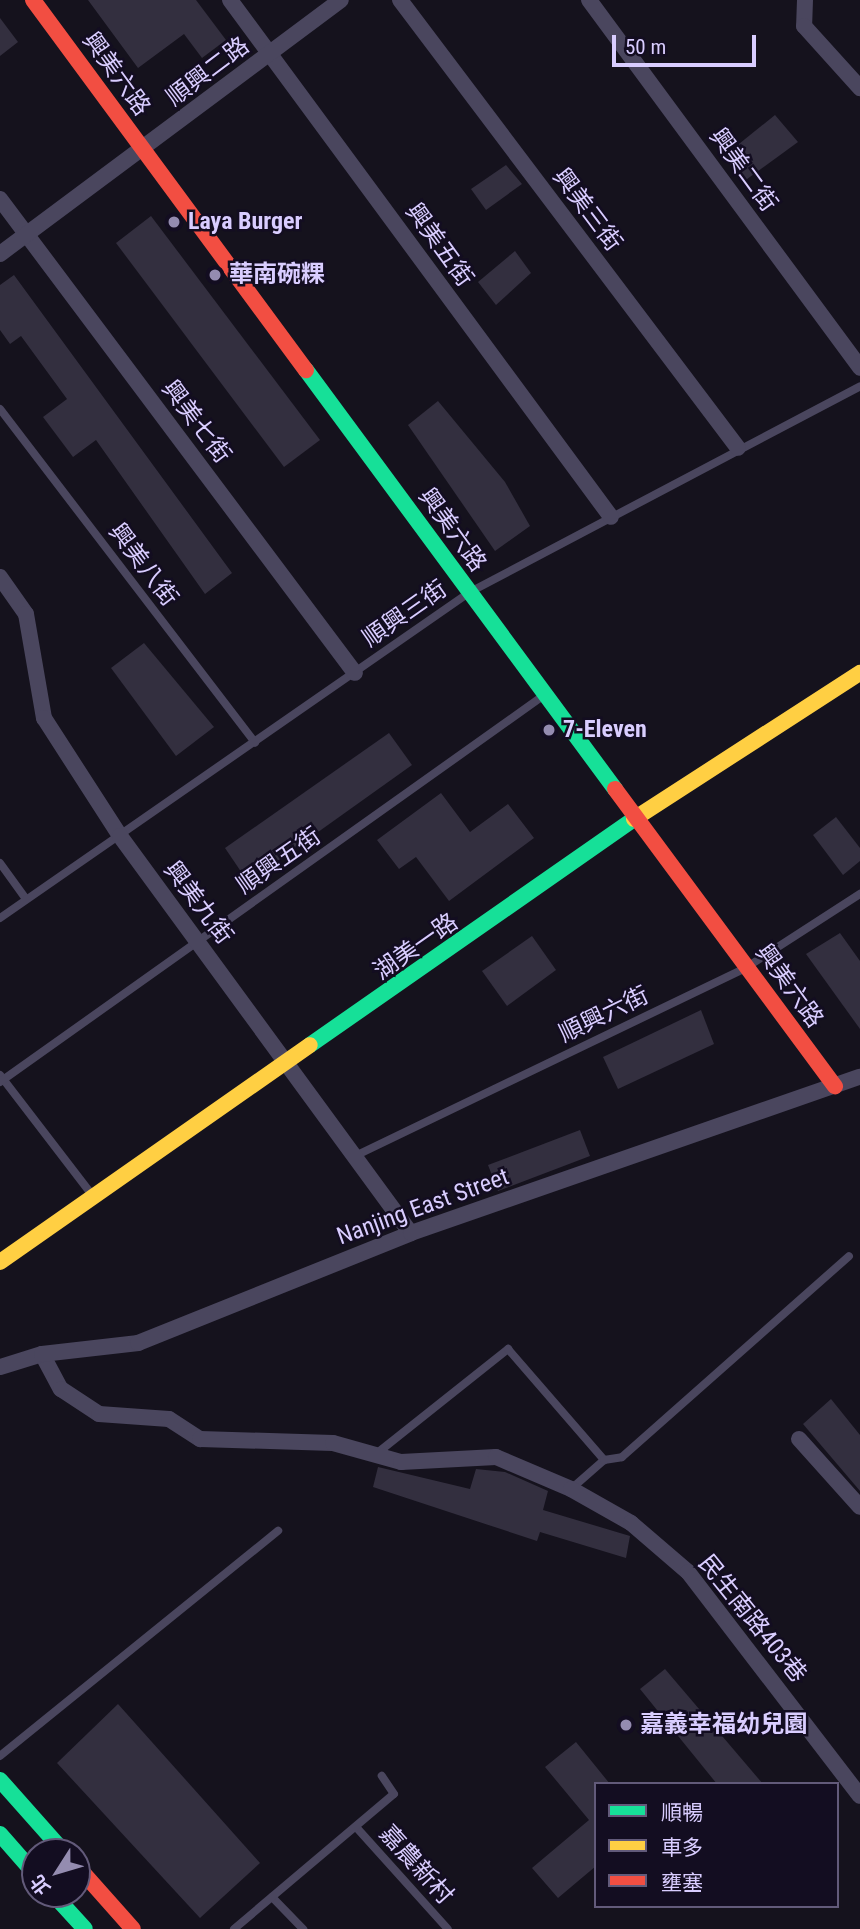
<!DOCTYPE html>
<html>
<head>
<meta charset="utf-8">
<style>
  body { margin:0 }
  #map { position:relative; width:860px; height:1929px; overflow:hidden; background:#15121d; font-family:"Roboto Condensed","Noto Sans TC",sans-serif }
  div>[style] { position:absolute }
  .building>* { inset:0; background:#332f3f }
  .lane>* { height:8px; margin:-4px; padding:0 4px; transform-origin:4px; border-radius:4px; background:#4a465e }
  .street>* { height:16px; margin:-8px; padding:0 8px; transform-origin:8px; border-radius:8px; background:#4a465e }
  .fast>* { height:16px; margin:-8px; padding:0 8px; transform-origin:8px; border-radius:8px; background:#16e098 }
  .slow>* { height:16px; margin:-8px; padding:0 8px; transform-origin:8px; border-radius:8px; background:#ffcf43 }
  .jam>* { height:16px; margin:-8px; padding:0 8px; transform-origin:8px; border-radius:8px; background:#f24e42 }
  .dots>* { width:19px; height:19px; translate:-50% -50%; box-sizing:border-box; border:4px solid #130d21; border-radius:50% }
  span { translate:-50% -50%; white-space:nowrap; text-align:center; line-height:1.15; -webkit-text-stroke:5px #130d21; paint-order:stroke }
  .street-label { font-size:24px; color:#d9cdff }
  .poi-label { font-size:24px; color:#d9cdff; font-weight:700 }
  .left { translate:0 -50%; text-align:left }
  .legend { position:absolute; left:594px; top:1782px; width:245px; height:126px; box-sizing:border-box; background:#130d21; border:2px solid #625a7a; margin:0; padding:9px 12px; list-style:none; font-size:21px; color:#d9cdff }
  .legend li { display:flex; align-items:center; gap:14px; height:35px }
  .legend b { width:35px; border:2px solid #625a7a }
  .north { position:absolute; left:21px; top:1838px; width:70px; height:70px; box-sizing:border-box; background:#130d21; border:2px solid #625a7a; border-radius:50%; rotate:233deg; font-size:19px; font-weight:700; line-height:28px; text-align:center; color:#d9cdff }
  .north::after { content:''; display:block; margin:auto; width:24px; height:32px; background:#948cb0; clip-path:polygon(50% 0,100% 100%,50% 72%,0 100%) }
  .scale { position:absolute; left:612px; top:35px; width:144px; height:32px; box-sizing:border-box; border:4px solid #d9cdff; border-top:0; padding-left:9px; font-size:21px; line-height:24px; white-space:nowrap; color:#d9cdff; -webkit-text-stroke:5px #130d21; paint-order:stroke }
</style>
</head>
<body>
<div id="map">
  <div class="building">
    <i style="clip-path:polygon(88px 0,196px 0,226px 40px,202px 58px,184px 34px,138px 68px)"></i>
    <i style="clip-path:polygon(0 18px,18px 42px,0 56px)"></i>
    <i style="clip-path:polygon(775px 115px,798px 142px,743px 182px,724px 156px)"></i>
    <i style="clip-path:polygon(506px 165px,522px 184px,486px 210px,471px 189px)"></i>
    <i style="clip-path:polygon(151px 216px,320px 440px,284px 467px,116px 243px)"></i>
    <i style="clip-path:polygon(515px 251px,531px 273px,496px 305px,478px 282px)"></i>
    <i style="clip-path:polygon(14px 275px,232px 573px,205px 594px,96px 440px,73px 457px,43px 417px,67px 399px,21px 336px,10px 344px,0 330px,0 285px)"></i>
    <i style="clip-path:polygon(438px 401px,505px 482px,530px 526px,495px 551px,408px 425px)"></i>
    <i style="clip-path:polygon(144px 643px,214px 727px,176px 756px,111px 668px)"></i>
    <i style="clip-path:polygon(389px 733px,412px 765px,248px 882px,225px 848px)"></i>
    <i style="clip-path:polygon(441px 793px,470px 832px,508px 804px,534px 838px,449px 901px,416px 857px,399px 869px,377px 840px)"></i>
    <i style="clip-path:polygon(836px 817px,860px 848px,860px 861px,843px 875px,813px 835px)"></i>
    <i style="clip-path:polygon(840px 933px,860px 961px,860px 1029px,806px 954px)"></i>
    <i style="clip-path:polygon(532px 936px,556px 970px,507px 1006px,482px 971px)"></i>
    <i style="clip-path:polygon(701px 1010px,714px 1044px,618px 1089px,603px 1057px)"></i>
    <i style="clip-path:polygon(580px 1130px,590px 1156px,498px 1191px,488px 1165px)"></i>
    <i style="clip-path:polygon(831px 1399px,860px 1435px,860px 1491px,803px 1424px)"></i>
    <i style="clip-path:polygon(378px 1467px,470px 1489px,476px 1469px,505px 1472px,548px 1491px,543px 1510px,630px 1536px,626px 1558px,540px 1532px,537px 1541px,373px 1487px)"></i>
    <i style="clip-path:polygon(665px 1669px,763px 1784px,717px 1784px,640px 1689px)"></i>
    <i style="clip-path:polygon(118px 1704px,260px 1863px,200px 1918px,57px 1763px)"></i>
    <i style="clip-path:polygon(576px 1742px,610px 1784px,596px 1784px,596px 1866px,558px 1898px,532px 1868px,589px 1820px,545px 1767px)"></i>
  </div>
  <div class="lane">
    <i style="left:0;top:409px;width:420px;rotate:52.6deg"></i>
    <i style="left:0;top:863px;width:44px;rotate:54.2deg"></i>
    <i style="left:0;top:918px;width:572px;rotate:-34.75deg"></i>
    <i style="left:470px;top:592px;width:441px;rotate:-27.8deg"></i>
    <i style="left:0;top:1075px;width:151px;rotate:52.5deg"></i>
    <i style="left:0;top:1082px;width:666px;rotate:-35.41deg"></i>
    <i style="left:355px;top:1156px;width:435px;rotate:-25.7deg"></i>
    <i style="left:747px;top:967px;width:135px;rotate:-32.9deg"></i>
    <i style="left:376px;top:1454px;width:169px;rotate:-38.5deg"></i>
    <i style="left:508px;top:1349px;width:147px;rotate:49.1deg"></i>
    <i style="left:571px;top:1489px;width:44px;rotate:-41.3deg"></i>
    <i style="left:604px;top:1460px;width:18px;rotate:-9deg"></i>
    <i style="left:622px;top:1457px;width:303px;rotate:-41.5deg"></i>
    <i style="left:0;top:1756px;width:358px;rotate:-39deg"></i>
    <i style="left:356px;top:1827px;width:137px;rotate:48deg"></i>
    <i style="left:272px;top:1897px;width:45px;rotate:45.9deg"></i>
    <i style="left:234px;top:1929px;width:209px;rotate:-40.2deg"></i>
    <i style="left:394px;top:1794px;width:22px;rotate:-124deg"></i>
  </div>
  <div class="street">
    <i style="left:230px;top:0;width:642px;rotate:53.61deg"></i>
    <i style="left:400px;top:0;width:561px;rotate:52.97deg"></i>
    <i style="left:589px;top:0;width:457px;rotate:53.6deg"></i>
    <i style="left:805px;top:0;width:26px;rotate:92deg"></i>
    <i style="left:804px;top:26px;width:84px;rotate:47.9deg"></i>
    <i style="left:0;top:199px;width:592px;rotate:53.17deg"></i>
    <i style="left:0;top:254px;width:425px;rotate:-36.7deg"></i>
    <i style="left:0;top:577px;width:45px;rotate:54.9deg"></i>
    <i style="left:26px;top:614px;width:106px;rotate:80.2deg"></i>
    <i style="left:44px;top:718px;width:140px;rotate:57.2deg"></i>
    <i style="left:120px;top:836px;width:492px;rotate:53.8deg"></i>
    <i style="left:42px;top:1354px;width:40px;rotate:62deg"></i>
    <i style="left:61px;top:1389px;width:45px;rotate:33.3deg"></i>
    <i style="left:99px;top:1414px;width:70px;rotate:4.1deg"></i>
    <i style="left:169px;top:1419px;width:37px;rotate:33deg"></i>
    <i style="left:200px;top:1439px;width:133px;rotate:1.7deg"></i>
    <i style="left:333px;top:1443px;width:71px;rotate:15.6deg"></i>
    <i style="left:401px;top:1462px;width:95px;rotate:-3deg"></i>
    <i style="left:496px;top:1457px;width:82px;rotate:23.1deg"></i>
    <i style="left:571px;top:1489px;width:69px;rotate:29.5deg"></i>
    <i style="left:631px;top:1523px;width:75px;rotate:40.7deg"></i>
    <i style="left:688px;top:1572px;width:282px;rotate:52.5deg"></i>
    <i style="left:0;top:1367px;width:44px;rotate:-17.2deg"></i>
    <i style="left:42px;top:1354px;width:97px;rotate:-6.5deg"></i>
    <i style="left:138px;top:1343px;width:294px;rotate:-21.9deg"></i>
    <i style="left:411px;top:1233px;width:475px;rotate:-19.2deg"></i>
    <i style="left:799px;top:1439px;width:91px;rotate:48.1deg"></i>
  </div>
  <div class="fast">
    <i style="left:306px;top:370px;width:521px;rotate:53.59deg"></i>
    <i style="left:310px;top:1045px;width:395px;rotate:-34.9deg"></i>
    <i style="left:0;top:1780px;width:96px;rotate:48.4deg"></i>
    <i style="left:0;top:1834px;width:53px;rotate:48.8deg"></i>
    <i style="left:53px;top:1894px;width:47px;rotate:47.6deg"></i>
  </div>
  <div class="slow">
    <i style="left:634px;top:819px;width:269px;rotate:-32.9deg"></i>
    <i style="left:0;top:1262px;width:378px;rotate:-35deg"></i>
  </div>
  <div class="jam">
    <i style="left:33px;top:0;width:460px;rotate:53.6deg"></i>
    <i style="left:615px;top:789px;width:370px;rotate:53.5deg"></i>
    <i style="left:77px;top:1866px;width:84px;rotate:48.4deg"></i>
  </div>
  <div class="dots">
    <i style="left:174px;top:222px;background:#948cb0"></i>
    <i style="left:215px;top:275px;background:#948cb0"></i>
    <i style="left:549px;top:730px;background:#948cb0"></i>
    <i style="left:626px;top:1725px;background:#948cb0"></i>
  </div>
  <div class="street-label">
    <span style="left:208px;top:72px;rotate:-37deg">順興二路</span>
    <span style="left:116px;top:74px;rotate:54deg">興美六路</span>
    <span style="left:743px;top:170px;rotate:54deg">興美二街</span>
    <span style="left:587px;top:210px;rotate:53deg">興美三街</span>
    <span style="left:439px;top:245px;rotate:54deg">興美五街</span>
    <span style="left:196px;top:422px;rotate:53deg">興美七街</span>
    <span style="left:452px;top:530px;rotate:54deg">興美六路</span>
    <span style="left:143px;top:565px;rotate:53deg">興美八街</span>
    <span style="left:405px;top:614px;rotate:-35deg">順興三街</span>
    <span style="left:279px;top:861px;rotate:-35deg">順興五街</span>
    <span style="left:198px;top:903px;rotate:53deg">興美九街</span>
    <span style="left:416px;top:947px;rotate:-35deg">湖美一路</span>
    <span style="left:789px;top:986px;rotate:54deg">興美六路</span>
    <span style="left:604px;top:1015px;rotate:-26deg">順興六街</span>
    <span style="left:423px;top:1207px;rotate:-20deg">Nanjing East Street</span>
    <span style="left:752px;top:1619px;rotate:51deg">民生南路403巷</span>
    <span style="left:416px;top:1865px;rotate:48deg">嘉農新村</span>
  </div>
  <div class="poi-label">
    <span class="left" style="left:188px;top:222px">Laya Burger</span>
    <span class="left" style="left:229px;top:275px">華南碗粿</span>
    <span class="left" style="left:563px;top:730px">7-Eleven</span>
    <span class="left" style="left:640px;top:1725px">嘉義幸福幼兒園</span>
  </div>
  <ul class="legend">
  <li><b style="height:9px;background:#16e098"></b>順暢</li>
  <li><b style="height:9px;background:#ffcf43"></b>車多</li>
  <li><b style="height:9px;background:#f24e42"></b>壅塞</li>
  </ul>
  <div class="north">北</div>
  <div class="scale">50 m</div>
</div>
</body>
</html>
